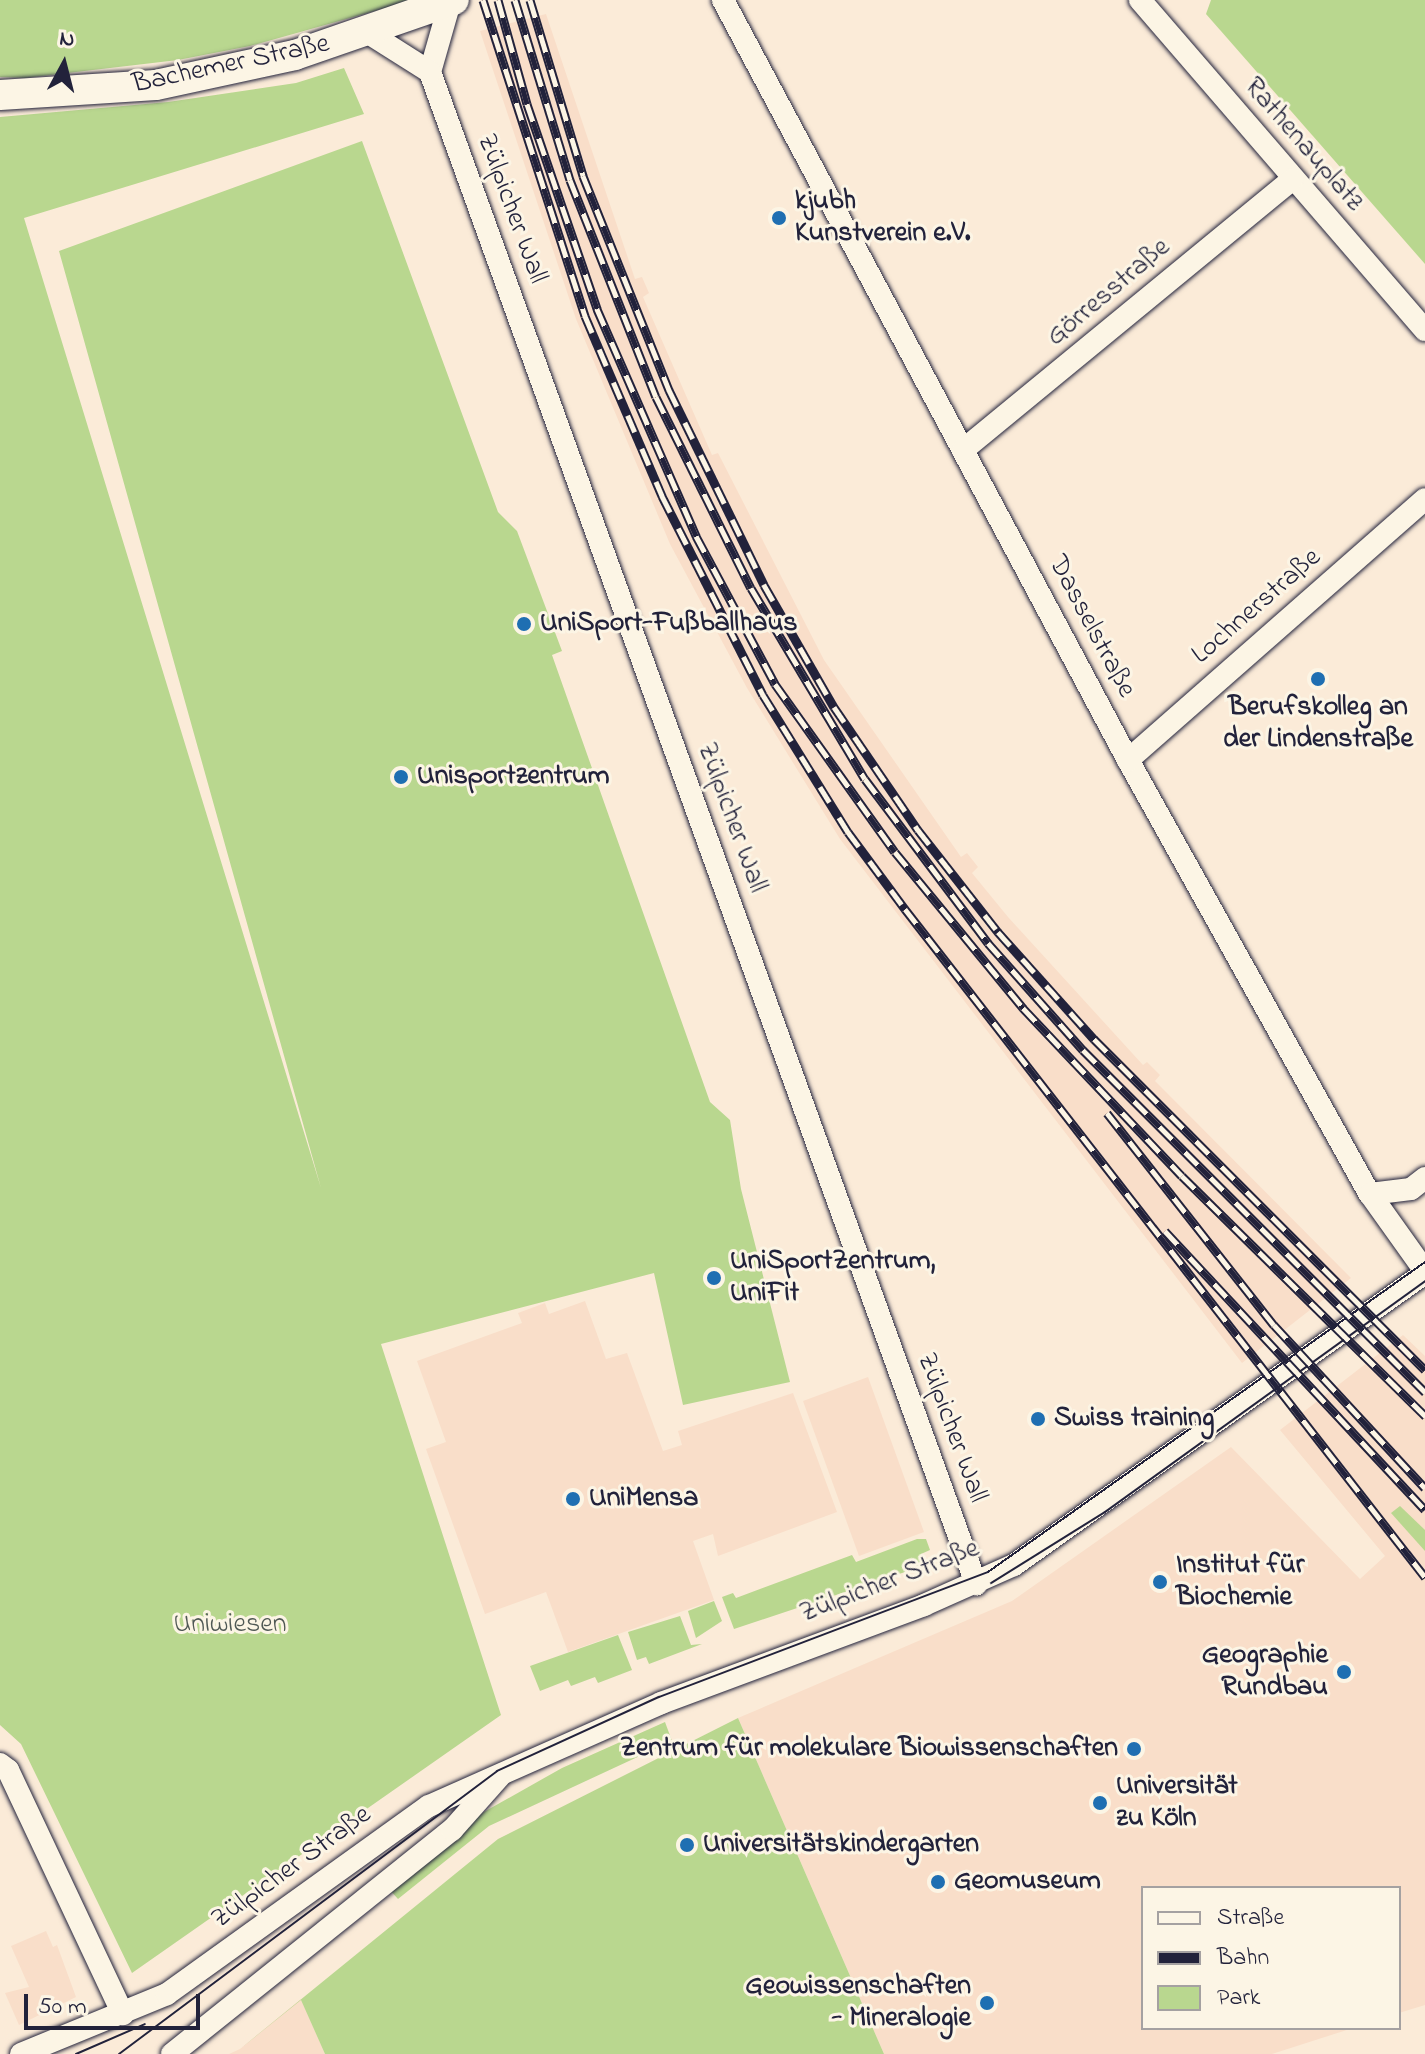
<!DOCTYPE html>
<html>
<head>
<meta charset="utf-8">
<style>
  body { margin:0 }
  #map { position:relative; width:1425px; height:2054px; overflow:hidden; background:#fbebd8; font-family:"Indie Flower",sans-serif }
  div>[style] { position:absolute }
  .built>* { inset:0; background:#f9dec9 }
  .green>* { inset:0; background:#b9d78f }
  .roads { filter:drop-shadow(0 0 2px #22223b) drop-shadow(0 0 2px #22223b) }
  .street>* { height:22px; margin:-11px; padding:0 11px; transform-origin:11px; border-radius:11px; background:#fcf5e5 }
  .secondary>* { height:30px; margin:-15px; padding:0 15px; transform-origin:15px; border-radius:15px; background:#fcf5e5 }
  .tram>* { height:2px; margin:-1px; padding:0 1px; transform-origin:1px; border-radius:1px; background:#22223b }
  .rail>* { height:9px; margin-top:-4.5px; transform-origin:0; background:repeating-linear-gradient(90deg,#fcf5e5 0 18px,#22223b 0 36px); box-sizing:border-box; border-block:2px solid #22223b }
  .dots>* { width:22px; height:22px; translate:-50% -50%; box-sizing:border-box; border:4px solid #fcf5e5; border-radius:50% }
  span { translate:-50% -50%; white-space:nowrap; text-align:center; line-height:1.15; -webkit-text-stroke:6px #fcf5e5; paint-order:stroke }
  .street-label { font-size:28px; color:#22223b }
  .poi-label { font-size:28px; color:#22223b; font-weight:700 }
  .left { translate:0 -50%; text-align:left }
  .right { translate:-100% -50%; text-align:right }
  .park-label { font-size:28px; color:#4f5854 }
  .legend { position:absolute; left:1141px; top:1886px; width:260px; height:144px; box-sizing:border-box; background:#fcf5e5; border:2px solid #a5a1a1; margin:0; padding:10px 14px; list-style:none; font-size:24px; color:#22223b }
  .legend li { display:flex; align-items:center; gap:16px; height:40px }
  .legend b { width:40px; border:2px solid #a5a1a1 }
  .north { position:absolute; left:24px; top:24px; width:80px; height:80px; -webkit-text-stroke:6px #fcf5e5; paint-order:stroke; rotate:7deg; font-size:22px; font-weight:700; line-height:32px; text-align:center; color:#22223b }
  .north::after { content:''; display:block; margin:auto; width:28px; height:36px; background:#22223b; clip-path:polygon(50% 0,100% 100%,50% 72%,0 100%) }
  .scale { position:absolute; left:24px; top:1994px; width:176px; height:36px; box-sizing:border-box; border:4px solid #22223b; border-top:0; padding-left:10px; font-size:24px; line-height:28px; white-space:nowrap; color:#22223b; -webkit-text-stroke:6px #fcf5e5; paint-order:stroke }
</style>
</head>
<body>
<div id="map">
  <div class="built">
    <i style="clip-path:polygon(546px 14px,635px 279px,642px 277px,649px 293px,643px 297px,712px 455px,718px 453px,824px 660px,961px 857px,967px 853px,978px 867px,972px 873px,1008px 917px,1143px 1065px,1147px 1062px,1160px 1075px,1155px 1081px,1351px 1278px,1242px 1363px,840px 839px,747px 688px,670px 544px,576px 319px,480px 31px)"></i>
    <i style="clip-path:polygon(585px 1301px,606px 1359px,627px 1353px,663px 1451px,682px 1445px,678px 1431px,793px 1393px,837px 1512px,718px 1556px,713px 1534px,693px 1541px,714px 1600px,568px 1652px,546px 1592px,485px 1614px,426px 1449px,446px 1442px,417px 1361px,522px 1323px,518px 1313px,545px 1303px,549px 1314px)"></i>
    <i style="clip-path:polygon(1403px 1335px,1425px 1356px,1425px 2005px,1399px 2013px,1399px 1888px,1143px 1888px,1143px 2028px,1353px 2028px,1272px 2054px,884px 2054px,738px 1718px,1012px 1601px,1231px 1447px,1360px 1579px,1385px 1556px,1280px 1430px)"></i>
    <i style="clip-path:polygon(868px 1377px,924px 1532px,859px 1556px,803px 1401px)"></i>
    <i style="clip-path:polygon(46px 1931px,53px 1947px,57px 1945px,76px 1997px,19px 2025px,5px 1993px,29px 1987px,11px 1946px)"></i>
    <i style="clip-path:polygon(301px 1999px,325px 2054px,229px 2054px,240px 2049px)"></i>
  </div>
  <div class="green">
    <i style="clip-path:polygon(0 0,414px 0,250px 46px,178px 60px,25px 78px,0 77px)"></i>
    <i style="clip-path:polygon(1211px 0,1425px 0,1425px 264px,1206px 14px)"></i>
    <i style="clip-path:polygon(344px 68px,364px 114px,24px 218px,321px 1188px,59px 251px,362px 141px,498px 512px,517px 531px,562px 651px,552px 655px,710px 1102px,730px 1120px,741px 1189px,790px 1382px,683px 1405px,654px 1273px,381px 1344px,501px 1715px,132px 1973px,21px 1744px,0 1725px,0 117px,168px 102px,296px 83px)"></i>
    <i style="clip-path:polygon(1400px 1506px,1425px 1530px,1425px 1551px,1391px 1513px)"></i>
    <i style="clip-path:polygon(917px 1539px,926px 1539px,930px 1550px,921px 1554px,920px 1567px,734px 1629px,722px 1597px,733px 1593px,736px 1598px,852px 1555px,856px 1562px)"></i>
    <i style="clip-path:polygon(714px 1601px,722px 1621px,696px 1638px,688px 1611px)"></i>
    <i style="clip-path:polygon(680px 1616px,691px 1645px,702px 1644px,649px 1664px,646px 1657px,637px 1660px,628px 1632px)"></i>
    <i style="clip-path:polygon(618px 1635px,632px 1670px,598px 1683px,595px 1677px,571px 1686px,568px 1680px,540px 1691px,530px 1666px)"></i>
    <i style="clip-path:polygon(738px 1718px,884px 2054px,325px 2054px,301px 2000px,240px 2049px,498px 1839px)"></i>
    <i style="clip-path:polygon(665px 1722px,672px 1741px,489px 1826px,398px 1899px,388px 1888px,475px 1817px,562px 1768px)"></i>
  </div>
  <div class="roads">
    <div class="street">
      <i style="left:723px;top:0;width:861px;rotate:61.95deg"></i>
      <i style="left:1128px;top:760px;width:497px;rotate:60.9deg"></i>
      <i style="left:1370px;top:1194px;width:95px;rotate:54.5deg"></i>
      <i style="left:1140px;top:0;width:436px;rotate:49.2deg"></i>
      <i style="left:450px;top:2px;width:73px;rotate:105.9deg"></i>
      <i style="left:430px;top:72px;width:1608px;rotate:70.14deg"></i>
      <i style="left:367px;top:32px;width:75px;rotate:32.4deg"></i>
      <i style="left:963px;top:450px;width:426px;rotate:-39.4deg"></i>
      <i style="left:1128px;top:760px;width:395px;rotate:-41.3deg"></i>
      <i style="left:1370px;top:1194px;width:41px;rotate:-7deg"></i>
      <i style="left:1411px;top:1189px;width:18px;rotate:-38deg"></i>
      <i style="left:0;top:1764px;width:10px;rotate:37deg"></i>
      <i style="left:8px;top:1770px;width:270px;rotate:64.8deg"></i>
      <i style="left:21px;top:2054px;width:158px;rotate:-22.3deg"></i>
      <i style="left:167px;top:1994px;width:322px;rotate:-35.7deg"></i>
      <i style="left:429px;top:1806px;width:254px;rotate:-23.9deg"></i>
      <i style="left:661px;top:1703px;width:281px;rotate:-20.4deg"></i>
      <i style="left:924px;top:1605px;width:98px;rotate:-24deg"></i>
      <i style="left:1014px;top:1565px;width:504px;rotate:-35.39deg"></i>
      <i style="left:172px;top:2054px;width:359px;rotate:-38.7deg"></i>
      <i style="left:452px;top:1830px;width:72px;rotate:-48.4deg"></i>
    </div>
    <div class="secondary">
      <i style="left:0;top:95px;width:156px;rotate:-3.7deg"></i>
      <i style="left:156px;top:85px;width:142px;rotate:-12.2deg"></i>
      <i style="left:295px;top:55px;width:168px;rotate:-19.1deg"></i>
    </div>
  </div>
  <div class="tram">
    <i style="left:991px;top:1583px;width:134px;rotate:-31.9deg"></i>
    <i style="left:1105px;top:1512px;width:395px;rotate:-35.8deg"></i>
    <i style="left:76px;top:2054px;width:75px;rotate:-23.5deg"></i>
    <i style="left:119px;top:2054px;width:472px;rotate:-36.8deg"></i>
    <i style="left:497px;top:1771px;width:178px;rotate:-24.6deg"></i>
    <i style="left:659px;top:1697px;width:352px;rotate:-20.8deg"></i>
    <i style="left:988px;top:1572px;width:536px;rotate:-35.35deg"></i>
  </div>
  <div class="rail">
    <i style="left:483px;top:0;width:332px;rotate:72.1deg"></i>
    <i style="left:585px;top:316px;width:196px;rotate:66.8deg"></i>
    <i style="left:662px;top:496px;width:223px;rotate:63.1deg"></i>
    <i style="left:763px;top:695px;width:161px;rotate:58.2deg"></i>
    <i style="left:848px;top:832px;width:96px;rotate:53.5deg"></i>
    <i style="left:905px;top:909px;width:847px;rotate:52.1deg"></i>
    <i style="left:498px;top:0;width:108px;rotate:74.4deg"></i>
    <i style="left:527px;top:104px;width:217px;rotate:71.1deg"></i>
    <i style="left:597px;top:309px;width:248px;rotate:66.4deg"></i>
    <i style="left:696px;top:536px;width:168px;rotate:61.9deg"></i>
    <i style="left:775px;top:684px;width:206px;rotate:54.5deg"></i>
    <i style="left:895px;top:852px;width:202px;rotate:50.6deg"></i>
    <i style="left:1023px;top:1008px;width:231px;rotate:46.6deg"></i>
    <i style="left:1182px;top:1176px;width:342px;rotate:44.6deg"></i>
    <i style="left:515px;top:0;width:188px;rotate:73deg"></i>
    <i style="left:570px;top:180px;width:233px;rotate:68.4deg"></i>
    <i style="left:656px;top:397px;width:213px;rotate:63.6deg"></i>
    <i style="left:751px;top:588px;width:222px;rotate:59.2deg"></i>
    <i style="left:865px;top:779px;width:205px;rotate:53.1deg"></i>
    <i style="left:988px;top:943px;width:143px;rotate:48.4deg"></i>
    <i style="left:1083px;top:1050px;width:484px;rotate:45deg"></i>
    <i style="left:530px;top:0;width:184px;rotate:73.2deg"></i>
    <i style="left:583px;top:176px;width:231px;rotate:68.1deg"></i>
    <i style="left:669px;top:390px;width:217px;rotate:64deg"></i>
    <i style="left:764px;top:585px;width:141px;rotate:60.2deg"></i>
    <i style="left:834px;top:707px;width:149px;rotate:55.7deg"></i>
    <i style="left:918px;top:830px;width:130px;rotate:51.9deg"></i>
    <i style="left:998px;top:932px;width:144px;rotate:48.1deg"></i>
    <i style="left:1094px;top:1039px;width:468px;rotate:45deg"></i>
    <i style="left:1107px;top:1113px;width:270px;rotate:51.8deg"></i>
    <i style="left:1274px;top:1325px;width:222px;rotate:47.2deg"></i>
    <i style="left:1165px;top:1231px;width:381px;rotate:47deg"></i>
  </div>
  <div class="dots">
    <i style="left:779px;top:218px;background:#1f6fb2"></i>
    <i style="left:524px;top:624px;background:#1f6fb2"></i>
    <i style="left:1318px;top:679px;background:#1f6fb2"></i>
    <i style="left:401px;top:777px;background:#1f6fb2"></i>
    <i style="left:714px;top:1278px;background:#1f6fb2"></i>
    <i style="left:1038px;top:1419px;background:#1f6fb2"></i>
    <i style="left:573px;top:1499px;background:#1f6fb2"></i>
    <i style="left:1160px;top:1582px;background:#1f6fb2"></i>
    <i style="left:1344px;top:1672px;background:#1f6fb2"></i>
    <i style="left:1134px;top:1749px;background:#1f6fb2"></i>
    <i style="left:1100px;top:1803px;background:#1f6fb2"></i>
    <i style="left:687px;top:1845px;background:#1f6fb2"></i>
    <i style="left:938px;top:1882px;background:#1f6fb2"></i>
    <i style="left:987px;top:2003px;background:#1f6fb2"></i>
  </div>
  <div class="street-label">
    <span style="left:231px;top:65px;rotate:-12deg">Bachemer Straße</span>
    <span style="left:1303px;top:145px;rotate:49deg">Rathenauplatz</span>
    <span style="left:511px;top:209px;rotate:70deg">Zülpicher Wall</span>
    <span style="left:1109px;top:293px;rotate:-40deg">Görresstraße</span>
    <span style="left:1257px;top:607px;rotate:-41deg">Lochnerstraße</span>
    <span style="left:1091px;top:627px;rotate:62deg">Dasselstraße</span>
    <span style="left:731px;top:818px;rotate:70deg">Zülpicher Wall</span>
    <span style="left:951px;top:1428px;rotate:70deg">Zülpicher Wall</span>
    <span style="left:890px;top:1582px;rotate:-21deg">Zülpicher Straße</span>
    <span style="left:292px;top:1868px;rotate:-36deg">Zülpicher Straße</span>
  </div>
  <div class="poi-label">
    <span class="left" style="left:795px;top:218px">kjubh<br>Kunstverein e.V.</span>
    <span class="left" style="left:540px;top:624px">UniSport-Fußballhaus</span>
    <span style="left:1318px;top:724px">Berufskolleg an<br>der Lindenstraße</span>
    <span class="left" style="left:417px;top:777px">Unisportzentrum</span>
    <span class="left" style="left:730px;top:1278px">UniSportZentrum,<br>UniFit</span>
    <span class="left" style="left:1054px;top:1419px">Swiss training</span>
    <span class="left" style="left:589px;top:1499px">UniMensa</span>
    <span class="left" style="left:1176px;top:1582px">Institut für<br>Biochemie</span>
    <span class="right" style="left:1328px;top:1672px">Geographie<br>Rundbau</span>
    <span class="right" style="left:1118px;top:1749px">Zentrum für molekulare Biowissenschaften</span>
    <span class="left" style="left:1116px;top:1803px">Universität<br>zu Köln</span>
    <span class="left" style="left:703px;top:1845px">Universitätskindergarten</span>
    <span class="left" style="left:954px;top:1882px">Geomuseum</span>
    <span class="right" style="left:971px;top:2003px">Geowissenschaften<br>- Mineralogie</span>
  </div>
  <div class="park-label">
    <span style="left:230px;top:1625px">Uniwiesen</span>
  </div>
  <ul class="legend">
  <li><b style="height:10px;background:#fcf5e5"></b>Straße</li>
  <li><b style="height:10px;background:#22223b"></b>Bahn</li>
  <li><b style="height:22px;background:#b9d78f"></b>Park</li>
  </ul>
  <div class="north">N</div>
  <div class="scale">50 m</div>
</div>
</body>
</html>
